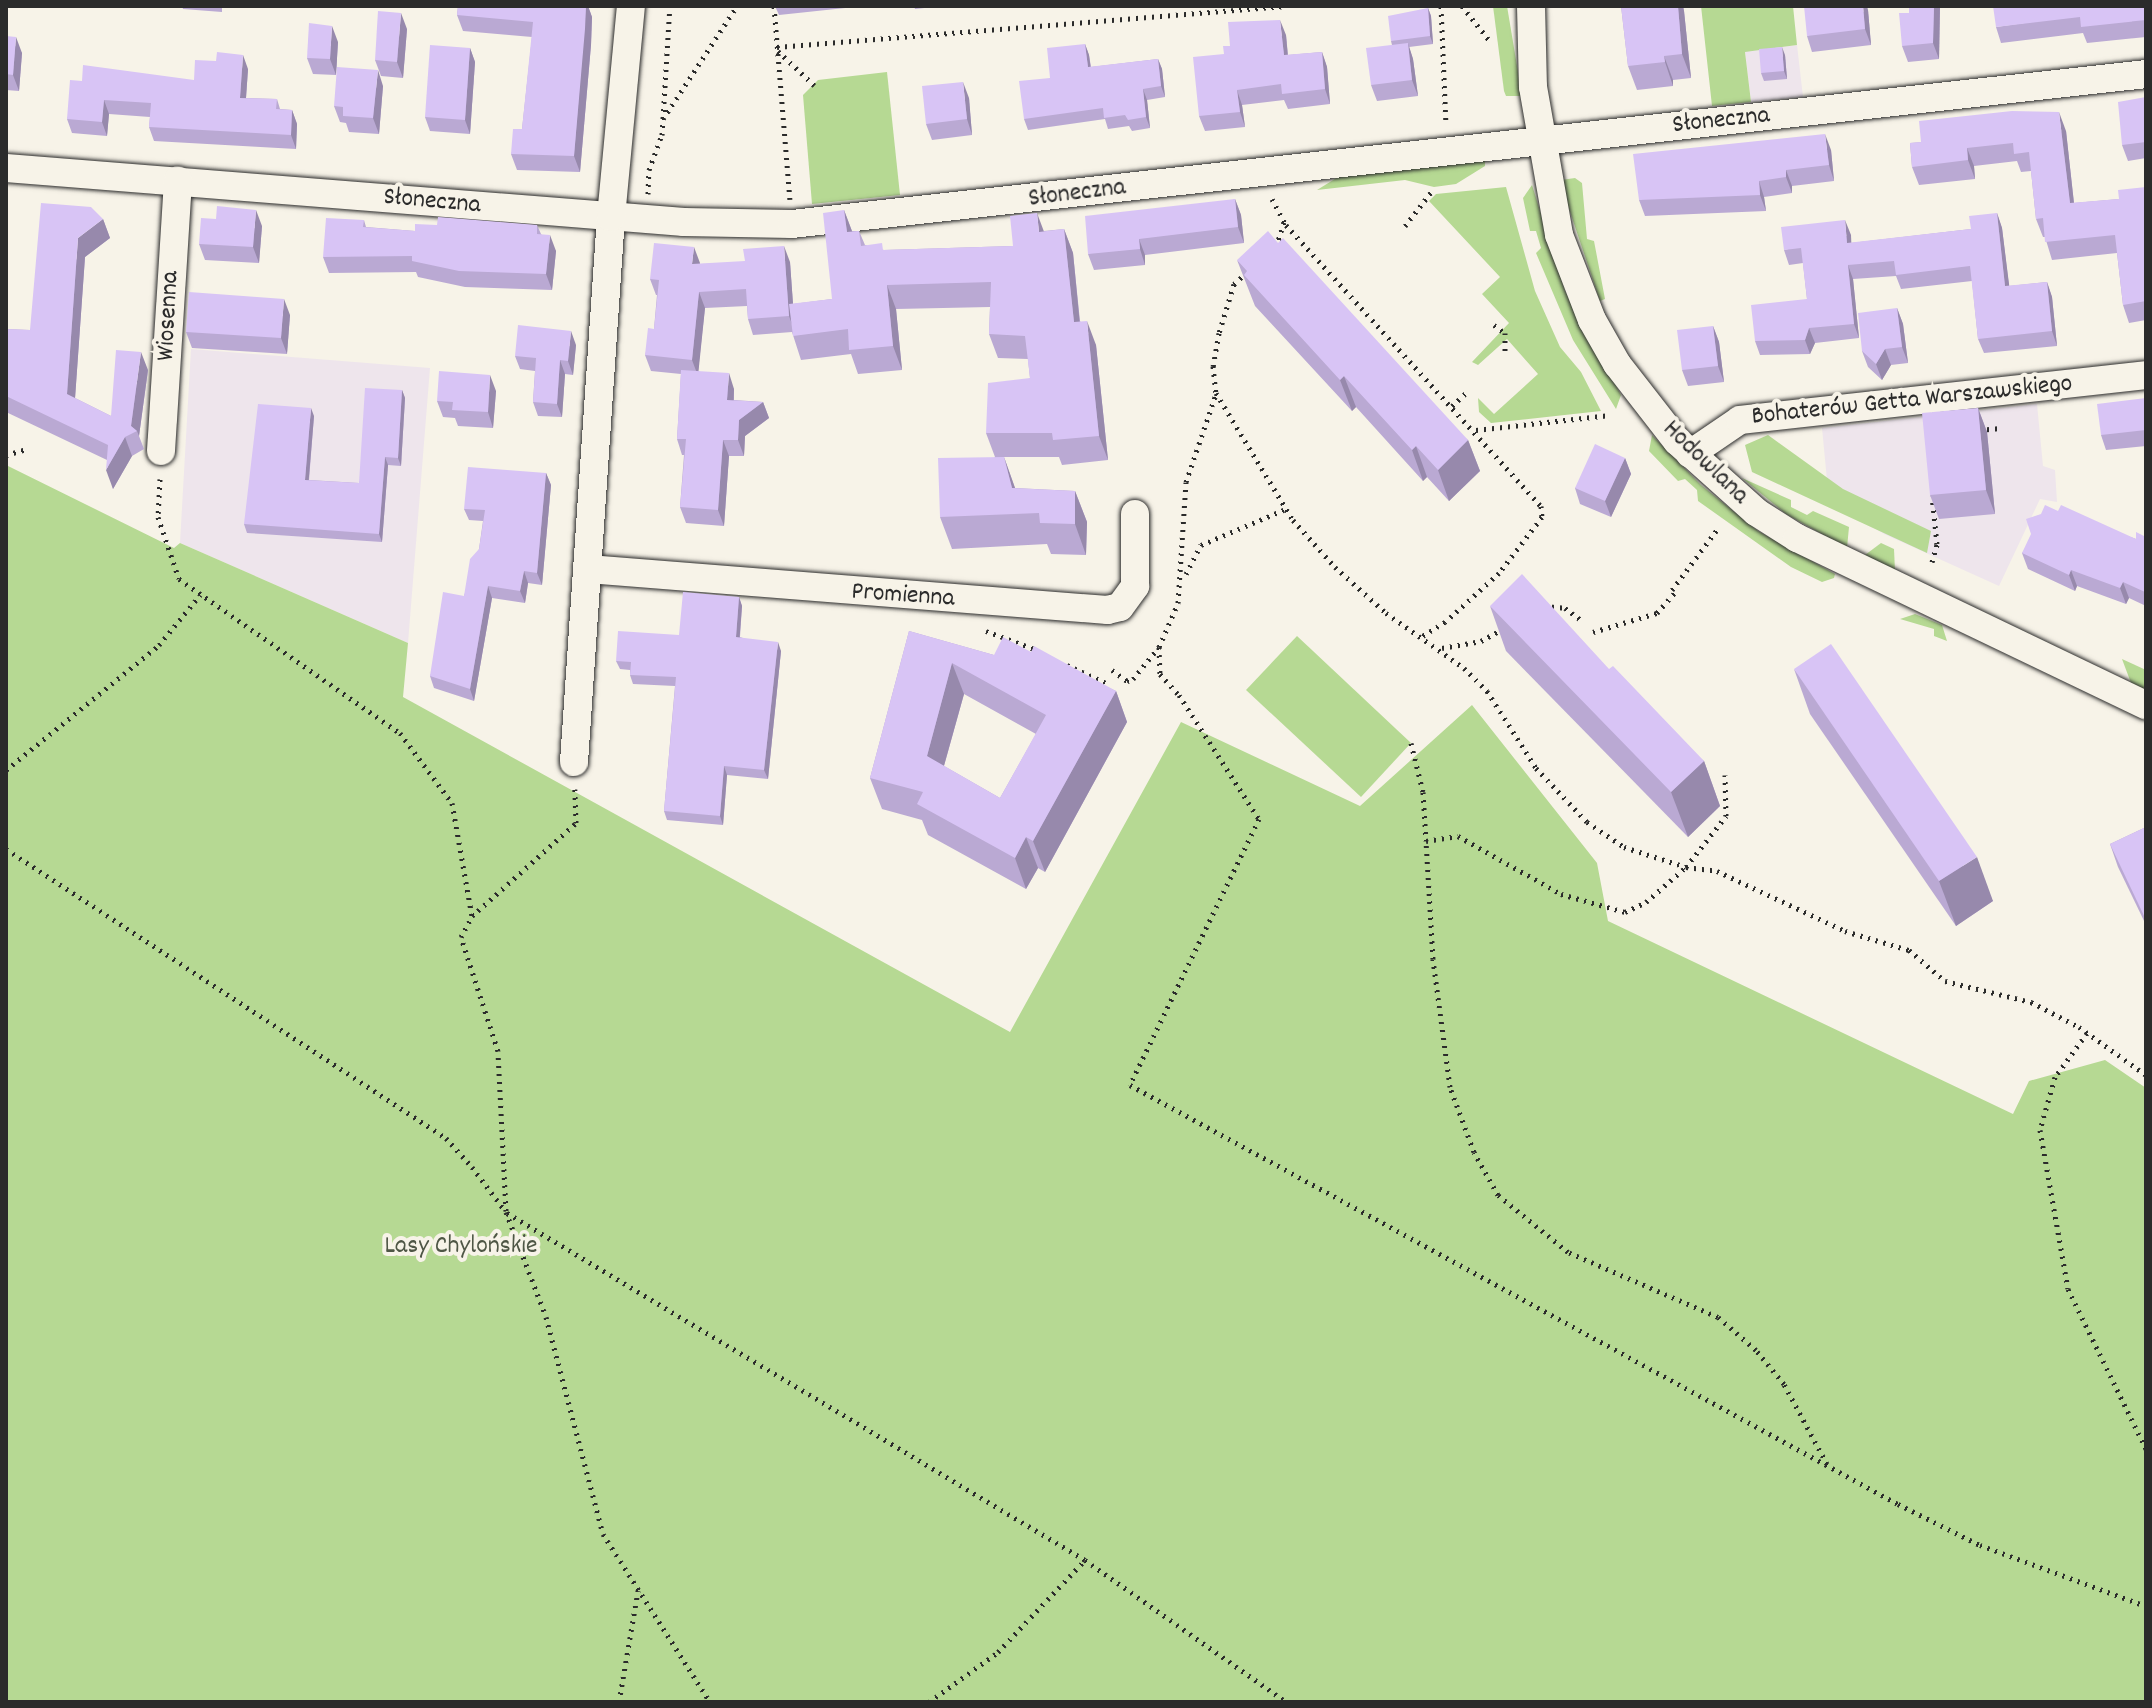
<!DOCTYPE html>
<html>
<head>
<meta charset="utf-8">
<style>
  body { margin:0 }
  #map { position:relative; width:2152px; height:1708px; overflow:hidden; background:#f7f3e8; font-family:Dekko,sans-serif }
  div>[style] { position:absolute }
  .built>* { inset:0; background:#eee5ec }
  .green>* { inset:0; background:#b6d993 }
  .path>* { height:5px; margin-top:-2.5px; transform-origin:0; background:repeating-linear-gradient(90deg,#2b2b2b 0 2px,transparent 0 8px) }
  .roads { filter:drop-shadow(0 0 2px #2b2b2b) drop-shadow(0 0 2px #2b2b2b) }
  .street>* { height:28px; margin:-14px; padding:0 14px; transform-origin:14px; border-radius:14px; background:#f7f3e8 }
  .wall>* { inset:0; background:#baa9d3 }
  .shaded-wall>* { inset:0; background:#9789ac }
  .building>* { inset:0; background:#d8c4f5 }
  span { translate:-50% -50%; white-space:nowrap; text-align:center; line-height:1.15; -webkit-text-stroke:8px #f7f3e8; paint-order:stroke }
  .street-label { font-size:26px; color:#2b2b2b }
  .park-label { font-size:26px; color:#4e5645 }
  .frame { position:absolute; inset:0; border:8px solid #2b2b2b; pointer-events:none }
</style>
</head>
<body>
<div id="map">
  <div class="built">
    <i style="clip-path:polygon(1797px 45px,1803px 97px,1751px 102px,1745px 51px)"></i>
    <i style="clip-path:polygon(191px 349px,430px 368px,408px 643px,180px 543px)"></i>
    <i style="clip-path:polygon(2037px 404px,2043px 466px,2055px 470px,2057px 502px,2040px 499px,1999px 586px,1884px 534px,1829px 501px,1822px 428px)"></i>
  </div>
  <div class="green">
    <i style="clip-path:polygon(1493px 6px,1507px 6px,1522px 96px,1506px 96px,1504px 91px)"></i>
    <i style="clip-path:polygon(1701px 6px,1793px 6px,1797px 45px,1745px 52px,1751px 102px,1712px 106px)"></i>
    <i style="clip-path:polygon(887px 72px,900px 195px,812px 204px,803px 95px,818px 80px)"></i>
    <i style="clip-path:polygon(1485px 158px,1485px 166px,1456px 184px,1434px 187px,1405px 180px,1317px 190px,1338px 177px)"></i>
    <i style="clip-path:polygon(1575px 178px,1582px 183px,1587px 239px,1594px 241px,1605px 299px,1600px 301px,1562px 188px,1561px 180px)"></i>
    <i style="clip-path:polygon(1532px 185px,1565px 291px,1621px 395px,1616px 409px,1573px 340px,1536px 253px,1541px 248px,1536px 231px,1530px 231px,1523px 198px)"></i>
    <i style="clip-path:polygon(1506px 187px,1535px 291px,1560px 347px,1581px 372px,1601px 411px,1491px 423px,1479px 412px,1478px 398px,1494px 414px,1538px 374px,1507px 339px,1478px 365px,1472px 362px,1509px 323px,1482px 294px,1500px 277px,1429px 201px,1436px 194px)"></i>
    <i style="clip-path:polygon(1652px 435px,1701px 485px,1758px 531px,1835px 574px,1834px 578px,1822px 582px,1791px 567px,1698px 501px,1697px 490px,1685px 479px,1678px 481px,1649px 451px)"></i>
    <i style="clip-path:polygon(1768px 435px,1843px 489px,1931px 531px,1927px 553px,1752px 472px,1745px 445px)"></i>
    <i style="clip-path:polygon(6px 465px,174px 548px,180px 543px,408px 643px,403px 697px,1010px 1032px,1181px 722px,1360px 806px,1472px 705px,1597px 863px,1608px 921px,2013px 1114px,2029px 1081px,2105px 1060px,2146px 1088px,2146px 1702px,6px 1702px)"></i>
    <i style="clip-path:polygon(1742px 478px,1791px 500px,1791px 507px,1807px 515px,1813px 511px,1849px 527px,1847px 548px,1786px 514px)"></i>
    <i style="clip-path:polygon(1881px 543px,1894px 549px,1895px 571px,1865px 555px)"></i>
    <i style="clip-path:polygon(1915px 614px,1942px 625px,1947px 641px,1934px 636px,1934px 629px,1900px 619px)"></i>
    <i style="clip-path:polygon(1297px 636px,1411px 743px,1361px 797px,1246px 690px)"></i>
    <i style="clip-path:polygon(2122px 659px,2146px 670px,2146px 690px,2131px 683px)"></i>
  </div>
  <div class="path">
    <i style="left:774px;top:6px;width:194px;rotate:85.3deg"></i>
    <i style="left:1441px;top:6px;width:119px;rotate:87.6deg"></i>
    <i style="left:1462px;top:6px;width:43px;rotate:51.5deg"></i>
    <i style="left:777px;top:47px;width:511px;rotate:-4.61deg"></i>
    <i style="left:778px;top:51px;width:50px;rotate:43.4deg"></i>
    <i style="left:663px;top:119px;width:135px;rotate:-56.8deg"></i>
    <i style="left:648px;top:194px;width:24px;rotate:-88deg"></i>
    <i style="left:649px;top:170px;width:37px;rotate:-70deg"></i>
    <i style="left:662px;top:135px;width:129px;rotate:-86.5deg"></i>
    <i style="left:1272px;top:199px;width:30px;rotate:62deg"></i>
    <i style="left:1286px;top:225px;width:379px;rotate:47.8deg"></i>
    <i style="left:1541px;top:506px;width:11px;rotate:85deg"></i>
    <i style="left:1542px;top:517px;width:71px;rotate:127.5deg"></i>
    <i style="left:1499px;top:573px;width:73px;rotate:137.8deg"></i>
    <i style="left:1445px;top:622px;width:31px;rotate:148deg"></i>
    <i style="left:1405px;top:226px;width:44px;rotate:-52.4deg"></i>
    <i style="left:1276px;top:247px;width:26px;rotate:-72deg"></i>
    <i style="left:1247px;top:272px;width:18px;rotate:137deg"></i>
    <i style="left:1234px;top:284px;width:51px;rotate:107deg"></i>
    <i style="left:1219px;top:333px;width:34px;rotate:100deg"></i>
    <i style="left:1213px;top:366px;width:27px;rotate:84deg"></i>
    <i style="left:1216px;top:393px;width:149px;rotate:58.8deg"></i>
    <i style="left:1293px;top:520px;width:63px;rotate:48.2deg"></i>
    <i style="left:1335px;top:567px;width:69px;rotate:42deg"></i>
    <i style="left:1386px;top:613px;width:95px;rotate:35.2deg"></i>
    <i style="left:1464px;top:668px;width:33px;rotate:45deg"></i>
    <i style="left:1487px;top:691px;width:91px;rotate:57.5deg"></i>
    <i style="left:1536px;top:768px;width:74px;rotate:46.6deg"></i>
    <i style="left:1587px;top:822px;width:45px;rotate:34deg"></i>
    <i style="left:1624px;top:847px;width:65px;rotate:17.9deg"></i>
    <i style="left:1686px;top:867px;width:65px;rotate:-51.9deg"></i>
    <i style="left:1726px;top:816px;width:41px;rotate:-91.4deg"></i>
    <i style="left:1494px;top:325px;width:14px;rotate:36deg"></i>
    <i style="left:1505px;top:333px;width:23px;rotate:90deg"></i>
    <i style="left:1452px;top:406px;width:21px;rotate:-43deg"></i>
    <i style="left:1476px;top:430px;width:135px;rotate:-6.4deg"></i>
    <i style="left:1979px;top:430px;width:22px;rotate:-5deg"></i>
    <i style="left:6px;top:455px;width:22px;rotate:-16deg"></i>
    <i style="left:160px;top:479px;width:38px;rotate:93deg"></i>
    <i style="left:158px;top:517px;width:65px;rotate:71.3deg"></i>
    <i style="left:179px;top:579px;width:269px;rotate:34.9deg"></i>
    <i style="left:400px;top:733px;width:87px;rotate:53.4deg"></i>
    <i style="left:452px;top:803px;width:115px;rotate:80deg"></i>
    <i style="left:1932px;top:562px;width:19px;rotate:-74deg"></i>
    <i style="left:1937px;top:544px;width:48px;rotate:-95.9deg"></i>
    <i style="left:1186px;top:574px;width:33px;rotate:-63deg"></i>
    <i style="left:1201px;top:545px;width:92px;rotate:-23deg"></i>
    <i style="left:1672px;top:590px;width:79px;rotate:-53.3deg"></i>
    <i style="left:1544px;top:606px;width:21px;rotate:5deg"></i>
    <i style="left:1565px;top:608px;width:20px;rotate:37deg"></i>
    <i style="left:986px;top:631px;width:54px;rotate:20.4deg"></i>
    <i style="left:1593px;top:632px;width:67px;rotate:-16.5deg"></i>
    <i style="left:1657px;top:613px;width:28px;rotate:-49deg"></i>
    <i style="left:1159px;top:647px;width:27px;rotate:88deg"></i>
    <i style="left:1160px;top:674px;width:28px;rotate:48deg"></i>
    <i style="left:1179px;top:695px;width:148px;rotate:57.2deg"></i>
    <i style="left:1259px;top:819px;width:296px;rotate:115.9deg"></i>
    <i style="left:1130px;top:1085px;width:875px;rotate:28.62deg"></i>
    <i style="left:1898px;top:1504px;width:92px;rotate:26.6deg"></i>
    <i style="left:1980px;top:1545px;width:177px;rotate:20.2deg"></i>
    <i style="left:1442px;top:648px;width:40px;rotate:-10deg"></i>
    <i style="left:1481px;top:641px;width:26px;rotate:-29deg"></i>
    <i style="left:1067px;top:665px;width:43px;rotate:24.8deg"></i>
    <i style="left:1112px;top:670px;width:19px;rotate:36deg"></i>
    <i style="left:1127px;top:681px;width:6px;rotate:-18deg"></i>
    <i style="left:1133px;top:679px;width:41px;rotate:-50.9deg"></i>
    <i style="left:1159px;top:647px;width:48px;rotate:-66.6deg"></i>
    <i style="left:1178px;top:603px;width:121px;rotate:-86.2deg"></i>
    <i style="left:1186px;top:482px;width:93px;rotate:-71.2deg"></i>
    <i style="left:1411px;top:743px;width:50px;rotate:76.2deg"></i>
    <i style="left:1423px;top:792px;width:49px;rotate:86.5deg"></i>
    <i style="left:6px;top:770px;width:198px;rotate:-39.2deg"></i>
    <i style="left:159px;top:645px;width:65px;rotate:-50.6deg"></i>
    <i style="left:6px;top:849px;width:526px;rotate:33.3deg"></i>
    <i style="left:446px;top:1138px;width:39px;rotate:48deg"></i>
    <i style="left:472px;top:1167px;width:56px;rotate:52.9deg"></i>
    <i style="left:506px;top:1212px;width:112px;rotate:69.1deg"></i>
    <i style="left:546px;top:1317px;width:224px;rotate:75.3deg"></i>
    <i style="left:603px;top:1534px;width:199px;rotate:57.5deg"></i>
    <i style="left:2087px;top:1033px;width:54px;rotate:126deg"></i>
    <i style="left:2055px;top:1077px;width:55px;rotate:105.8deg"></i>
    <i style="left:2040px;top:1130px;width:161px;rotate:80deg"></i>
    <i style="left:2068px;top:1289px;width:178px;rotate:64deg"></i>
    <i style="left:506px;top:1211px;width:160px;rotate:-92.9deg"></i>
    <i style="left:498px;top:1051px;width:120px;rotate:-108deg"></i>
    <i style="left:461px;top:937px;width:24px;rotate:-62deg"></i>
    <i style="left:472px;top:916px;width:140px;rotate:-41.8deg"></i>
    <i style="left:576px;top:823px;width:34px;rotate:-92deg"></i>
    <i style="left:507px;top:1213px;width:674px;rotate:30.98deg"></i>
    <i style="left:1085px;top:1560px;width:246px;rotate:35.2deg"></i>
    <i style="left:1827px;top:1464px;width:91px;rotate:-118.3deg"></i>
    <i style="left:1784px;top:1384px;width:44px;rotate:-129.5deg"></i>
    <i style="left:1756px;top:1350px;width:50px;rotate:-139deg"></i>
    <i style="left:1718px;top:1317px;width:163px;rotate:-156.6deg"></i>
    <i style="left:1568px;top:1252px;width:90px;rotate:-140.8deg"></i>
    <i style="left:1498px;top:1195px;width:49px;rotate:-119.2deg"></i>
    <i style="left:1474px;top:1152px;width:69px;rotate:-110.3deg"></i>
    <i style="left:1450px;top:1087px;width:129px;rotate:-97.6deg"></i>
    <i style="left:1433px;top:959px;width:118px;rotate:-93.4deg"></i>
    <i style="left:1426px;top:841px;width:32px;rotate:-9deg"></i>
    <i style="left:1458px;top:836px;width:118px;rotate:29.4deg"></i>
    <i style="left:1561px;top:894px;width:66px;rotate:15.7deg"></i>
    <i style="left:1625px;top:912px;width:23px;rotate:-25deg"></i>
    <i style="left:1646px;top:902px;width:53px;rotate:-41.2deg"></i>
    <i style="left:1686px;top:867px;width:31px;rotate:7deg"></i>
    <i style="left:1717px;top:871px;width:141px;rotate:25.1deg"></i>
    <i style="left:1845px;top:931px;width:67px;rotate:16.5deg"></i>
    <i style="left:1909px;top:950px;width:48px;rotate:40.7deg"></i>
    <i style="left:1945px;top:981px;width:89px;rotate:13.7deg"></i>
    <i style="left:2031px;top:1002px;width:54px;rotate:27.5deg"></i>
    <i style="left:2079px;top:1027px;width:82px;rotate:35.6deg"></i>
    <i style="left:619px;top:1702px;width:113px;rotate:-80.3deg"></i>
    <i style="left:929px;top:1702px;width:85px;rotate:-35.9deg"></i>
    <i style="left:998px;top:1652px;width:127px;rotate:-46.6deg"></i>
  </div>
  <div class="roads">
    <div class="street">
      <i style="left:1531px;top:6px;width:81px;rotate:88.6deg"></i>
      <i style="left:1533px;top:87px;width:150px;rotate:80deg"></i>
      <i style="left:1559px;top:235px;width:91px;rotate:68.8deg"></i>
      <i style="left:1592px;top:320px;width:51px;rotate:60.4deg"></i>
      <i style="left:1617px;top:364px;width:98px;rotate:52.1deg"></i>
      <i style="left:1677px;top:441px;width:106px;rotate:41.9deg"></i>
      <i style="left:1756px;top:512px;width:49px;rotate:32.4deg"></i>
      <i style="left:1797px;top:538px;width:387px;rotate:25.6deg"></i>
      <i style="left:6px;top:168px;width:680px;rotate:4.55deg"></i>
      <i style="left:684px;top:222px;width:108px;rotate:1.1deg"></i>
      <i style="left:792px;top:224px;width:1362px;rotate:-6.32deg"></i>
      <i style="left:161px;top:451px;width:271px;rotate:-86.4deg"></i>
      <i style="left:1690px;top:454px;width:60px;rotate:-34.2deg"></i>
      <i style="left:1740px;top:420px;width:408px;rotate:-6.3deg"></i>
      <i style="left:588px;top:569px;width:521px;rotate:4.52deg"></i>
      <i style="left:1107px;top:610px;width:13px;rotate:-13deg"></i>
      <i style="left:1120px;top:607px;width:26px;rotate:-54deg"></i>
      <i style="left:1135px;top:586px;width:72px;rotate:-90deg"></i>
      <i style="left:574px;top:762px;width:546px;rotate:-86.12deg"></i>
      <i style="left:611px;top:217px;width:212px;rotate:-84.6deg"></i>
    </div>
  </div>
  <div class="wall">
    <i style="clip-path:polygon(182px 6px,222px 6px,222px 12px,183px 9px)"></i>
    <i style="clip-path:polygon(458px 6px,588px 6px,592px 17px,591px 45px,580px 172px,517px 170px,511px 154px,522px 129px,532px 37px,463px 31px,457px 15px)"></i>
    <i style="clip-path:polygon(775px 6px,864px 6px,779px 15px)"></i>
    <i style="clip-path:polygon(914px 6px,943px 6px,915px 9px)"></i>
    <i style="clip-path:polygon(1621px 6px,1683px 6px,1684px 11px,1691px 78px,1673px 80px,1673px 86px,1637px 90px,1628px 66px)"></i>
    <i style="clip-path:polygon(1940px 6px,1939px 59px,1908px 62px,1902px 46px,1909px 13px)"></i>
    <i style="clip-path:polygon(2146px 6px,2146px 37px,2087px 43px,2083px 33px,2001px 43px,1996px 27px)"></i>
    <i style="clip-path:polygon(1428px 8px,1431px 16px,1433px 44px,1409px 47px,1413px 59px,1418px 96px,1377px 101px,1371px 85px,1392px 45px,1391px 41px)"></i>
    <i style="clip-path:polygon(1868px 10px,1871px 45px,1812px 52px,1807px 36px)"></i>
    <i style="clip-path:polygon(407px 29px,403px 78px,381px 76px,375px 60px)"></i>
    <i style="clip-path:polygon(1286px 35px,1288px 55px,1322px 52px,1327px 67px,1330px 104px,1288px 109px,1284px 100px,1242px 105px,1245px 127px,1205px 131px,1199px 116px,1230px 46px)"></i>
    <i style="clip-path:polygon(6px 36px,22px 53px,19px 91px,6px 90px)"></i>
    <i style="clip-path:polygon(338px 42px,336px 75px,313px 74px,307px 58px)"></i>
    <i style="clip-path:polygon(1085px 44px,1089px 55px,1091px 67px,1158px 59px,1162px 69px,1165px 97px,1147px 100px,1150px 128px,1132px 131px,1129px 126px,1108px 129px,1105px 119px,1028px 130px,1024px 119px,1050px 78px)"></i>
    <i style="clip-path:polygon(470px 48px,475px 62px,470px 134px,430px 131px,425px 117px)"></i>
    <i style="clip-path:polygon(1785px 55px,1787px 79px,1764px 81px,1761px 73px)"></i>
    <i style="clip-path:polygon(248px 69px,246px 98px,277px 99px,280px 109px,292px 110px,297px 124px,296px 149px,154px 141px,149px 127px,150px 117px,109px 114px,107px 136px,72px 133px,67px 119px,82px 81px,194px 80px)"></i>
    <i style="clip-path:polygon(383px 86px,379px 134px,349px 132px,346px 123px,340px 122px,334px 106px)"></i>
    <i style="clip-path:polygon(2146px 97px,2146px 158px,2128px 161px,2122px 145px)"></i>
    <i style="clip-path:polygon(969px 98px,972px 135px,932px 140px,926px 124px)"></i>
    <i style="clip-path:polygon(2066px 131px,2074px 203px,2119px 199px,2146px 187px,2146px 320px,2129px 323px,2123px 305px,2117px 253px,2052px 260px,2045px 237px,2043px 237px,2036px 219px,2031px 171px,2021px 172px,2017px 161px,1974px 166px,1975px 179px,1919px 185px,1912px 167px,1910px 143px)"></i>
    <i style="clip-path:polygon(1831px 150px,1834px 181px,1792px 186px,1792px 193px,1764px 197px,1766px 211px,1645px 216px,1639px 200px)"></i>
    <i style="clip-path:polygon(1235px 199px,1241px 215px,1244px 243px,1145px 255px,1145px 265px,1094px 270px,1088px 254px)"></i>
    <i style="clip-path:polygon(844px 210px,852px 231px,859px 231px,865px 245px,884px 250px,1013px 246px,1044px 231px,1064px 229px,1073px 253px,1080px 321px,1096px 345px,1108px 460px,1062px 465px,1059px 457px,1004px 457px,1015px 488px,1075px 491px,1087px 522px,1086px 555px,1051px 554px,1047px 544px,952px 549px,940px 517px,995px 457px,986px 433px,1030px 378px,1028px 359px,998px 358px,989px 334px,990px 307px,896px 309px,902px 370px,858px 374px,851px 354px,801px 360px,792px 332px,753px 335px,748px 319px,747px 306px,705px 308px,698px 371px,734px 389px,734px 400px,763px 402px,769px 418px,745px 436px,744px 456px,729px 456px,724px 526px,686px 523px,680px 507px,684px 455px,682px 455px,677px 439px,681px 374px,651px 371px,645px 355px,654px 329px,657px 295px,656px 295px,650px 279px,700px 264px,790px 262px,793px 304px,832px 299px)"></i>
    <i style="clip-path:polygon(1997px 213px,2002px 228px,2009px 286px,2047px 282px,2052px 297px,2057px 346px,1984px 353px,1978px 339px,1972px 281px,1901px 289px,1896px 276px,1853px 279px,1859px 338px,1815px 343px,1810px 354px,1760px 355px,1755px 341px,1807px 299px,1803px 263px,1789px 265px,1784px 250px,1851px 235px,1851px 243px,1971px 229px)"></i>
    <i style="clip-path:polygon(103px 219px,110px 238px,85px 257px,75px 398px,111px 416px,148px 370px,139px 436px,144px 449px,132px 456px,113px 489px,107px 460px,6px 412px,6px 329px,30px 330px)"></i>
    <i style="clip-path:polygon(364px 220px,366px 227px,415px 231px,437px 225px,537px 225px,541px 234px,556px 251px,552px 290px,465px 287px,418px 277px,416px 272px,329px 273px,323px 257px)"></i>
    <i style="clip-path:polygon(262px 226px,259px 263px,205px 260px,199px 244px)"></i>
    <i style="clip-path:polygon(1237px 260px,1468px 440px,1480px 471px,1449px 501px,1427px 477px,1423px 481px,1356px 407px,1352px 411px,1255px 306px)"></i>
    <i style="clip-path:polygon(1897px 308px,1903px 324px,1908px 363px,1891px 365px,1882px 380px,1868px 367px,1862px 351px)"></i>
    <i style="clip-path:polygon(290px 315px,287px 354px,192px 348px,186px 332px)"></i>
    <i style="clip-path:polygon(1713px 326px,1719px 342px,1724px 382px,1688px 386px,1682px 370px)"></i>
    <i style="clip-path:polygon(576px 345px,573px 375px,565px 374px,562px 417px,538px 416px,533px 402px,535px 371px,520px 369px,515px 356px)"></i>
    <i style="clip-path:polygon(402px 390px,405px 398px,401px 466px,388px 465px,382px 542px,247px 533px,244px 524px,314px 416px,309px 480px,359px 483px)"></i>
    <i style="clip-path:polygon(496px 391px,493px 428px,458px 426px,455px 418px,443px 417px,437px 401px)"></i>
    <i style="clip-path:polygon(2146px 398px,2146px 446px,2106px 450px,2101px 435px)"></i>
    <i style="clip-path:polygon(1978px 408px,1987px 432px,1995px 514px,1939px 519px,1930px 495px)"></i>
    <i style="clip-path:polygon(1625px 458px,1631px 474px,1611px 517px,1580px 504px,1575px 488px)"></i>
    <i style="clip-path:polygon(546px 473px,551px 485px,542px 585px,528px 583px,525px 603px,492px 598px,474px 701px,434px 688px,430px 676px,464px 596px,479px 549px,483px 521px,469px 520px,464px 509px)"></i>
    <i style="clip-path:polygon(2058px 511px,2136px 539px,2146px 537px,2146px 606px,2129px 598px,2126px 604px,2077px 586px,2075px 591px,2028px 569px,2022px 553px)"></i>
    <i style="clip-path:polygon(739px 597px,742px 606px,740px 637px,781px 651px,768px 779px,727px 775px,723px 825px,667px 820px,664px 811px,675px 686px,633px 684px,630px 675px,630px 670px,620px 669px,616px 661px,679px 635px)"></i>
    <i style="clip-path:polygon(1490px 606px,1704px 761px,1720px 806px,1688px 837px,1506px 651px)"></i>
    <i style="clip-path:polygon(evenodd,909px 631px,994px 655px,1031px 652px,1116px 691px,1127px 722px,1045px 872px,1038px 868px,1026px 889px,928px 835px,922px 820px,882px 809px,870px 778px,909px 631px,964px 694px,1036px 734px,1000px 798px,944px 766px,964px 694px)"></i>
    <i style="clip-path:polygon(1794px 669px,1993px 901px,1956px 926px,1810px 714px)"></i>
    <i style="clip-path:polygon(2146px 827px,2146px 925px,2118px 867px,2110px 844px)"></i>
  </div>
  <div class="shaded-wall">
    <i style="clip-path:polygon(586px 6px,588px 6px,592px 17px,591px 45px,580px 172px,574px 156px)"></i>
    <i style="clip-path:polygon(1678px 6px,1683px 6px,1684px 11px,1691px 78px,1682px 54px)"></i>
    <i style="clip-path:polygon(1863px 6px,1867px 6px,1868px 10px,1871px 45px,1865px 29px)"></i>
    <i style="clip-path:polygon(1934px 6px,1940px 6px,1939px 59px,1933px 43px)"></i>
    <i style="clip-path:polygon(1428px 8px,1431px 16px,1433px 44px,1430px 36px)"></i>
    <i style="clip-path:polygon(401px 13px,407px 29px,403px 78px,397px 62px)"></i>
    <i style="clip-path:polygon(1280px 20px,1286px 35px,1289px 70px,1284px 55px)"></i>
    <i style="clip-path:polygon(332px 26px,338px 42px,336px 75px,330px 59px)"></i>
    <i style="clip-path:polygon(16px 37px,22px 53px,19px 91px,13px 75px)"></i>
    <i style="clip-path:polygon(1408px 43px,1413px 59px,1418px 96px,1412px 80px)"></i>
    <i style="clip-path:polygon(1085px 44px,1089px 55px,1092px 78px,1088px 67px)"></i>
    <i style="clip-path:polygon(1782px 47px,1785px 55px,1787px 79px,1784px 71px)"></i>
    <i style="clip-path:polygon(470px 48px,475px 62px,470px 134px,465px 120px)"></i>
    <i style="clip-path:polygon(1322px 52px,1327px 67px,1330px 104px,1325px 89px)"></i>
    <i style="clip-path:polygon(243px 55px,248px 69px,245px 112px,240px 98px)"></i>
    <i style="clip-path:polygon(1664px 56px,1673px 80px,1673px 86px,1665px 62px)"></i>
    <i style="clip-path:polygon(1158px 59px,1162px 69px,1165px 97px,1161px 86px)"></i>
    <i style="clip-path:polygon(378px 70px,383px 86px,379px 134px,373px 118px)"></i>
    <i style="clip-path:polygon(963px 82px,969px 98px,972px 135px,967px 119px)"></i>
    <i style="clip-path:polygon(1143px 89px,1147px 100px,1150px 128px,1146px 117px)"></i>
    <i style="clip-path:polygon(1237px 90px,1242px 105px,1245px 127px,1240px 112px)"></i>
    <i style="clip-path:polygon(104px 100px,109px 114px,107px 136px,102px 122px)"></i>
    <i style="clip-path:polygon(292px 110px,297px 124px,296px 149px,291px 135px)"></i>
    <i style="clip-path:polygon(2059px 112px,2066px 131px,2076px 222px,2070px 203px)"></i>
    <i style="clip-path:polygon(1825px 134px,1831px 150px,1834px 181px,1829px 165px)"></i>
    <i style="clip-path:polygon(1967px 148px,1974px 166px,1975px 179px,1968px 160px)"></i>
    <i style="clip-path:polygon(1786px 170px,1792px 186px,1792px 193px,1786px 177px)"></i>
    <i style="clip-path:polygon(1759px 181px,1764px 197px,1766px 211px,1760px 195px)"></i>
    <i style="clip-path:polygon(1235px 199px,1241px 215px,1244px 243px,1238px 227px)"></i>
    <i style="clip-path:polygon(256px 210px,262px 226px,259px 263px,253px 247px)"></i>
    <i style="clip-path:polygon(844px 210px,853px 234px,847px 232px)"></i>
    <i style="clip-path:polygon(1037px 213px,1046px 237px,1039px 232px)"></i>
    <i style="clip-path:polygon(1997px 213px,2002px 228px,2011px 300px,2005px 286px)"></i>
    <i style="clip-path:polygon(103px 219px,110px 238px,85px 257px,74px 413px,67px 394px,78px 238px)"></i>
    <i style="clip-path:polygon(1845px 220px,1851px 235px,1852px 258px,1847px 243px)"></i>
    <i style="clip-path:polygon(1064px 229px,1073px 253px,1082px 346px,1074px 322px)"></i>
    <i style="clip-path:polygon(550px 235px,556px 251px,552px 290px,546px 274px)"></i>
    <i style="clip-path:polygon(1139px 239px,1145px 255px,1145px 265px,1140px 249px)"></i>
    <i style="clip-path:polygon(784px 246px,790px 262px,795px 332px,789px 316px)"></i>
    <i style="clip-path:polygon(694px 247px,700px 263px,698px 280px,692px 264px)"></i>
    <i style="clip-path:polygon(1848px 265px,1853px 279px,1859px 338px,1854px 324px)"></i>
    <i style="clip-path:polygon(2047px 282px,2052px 297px,2057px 346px,2052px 331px)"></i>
    <i style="clip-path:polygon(887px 285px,896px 309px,902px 370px,893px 346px)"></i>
    <i style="clip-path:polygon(699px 292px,705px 308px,698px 376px,692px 360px)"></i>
    <i style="clip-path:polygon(284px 299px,290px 315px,287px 354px,281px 338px)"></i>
    <i style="clip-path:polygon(1897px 308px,1903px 324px,1908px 363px,1902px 347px)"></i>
    <i style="clip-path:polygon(1087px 321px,1096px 345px,1108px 460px,1099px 436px)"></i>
    <i style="clip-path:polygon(1713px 326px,1719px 342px,1724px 382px,1718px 366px)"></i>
    <i style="clip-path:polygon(1809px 328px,1815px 343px,1810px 354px,1805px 340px)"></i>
    <i style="clip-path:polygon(571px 331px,576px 345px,573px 375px,568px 361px)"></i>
    <i style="clip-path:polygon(1885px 349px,1891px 365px,1882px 380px,1876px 364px)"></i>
    <i style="clip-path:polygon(141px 352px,148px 370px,139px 436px,137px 431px,131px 426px)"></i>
    <i style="clip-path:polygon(560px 360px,565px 374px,562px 417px,557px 404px)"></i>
    <i style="clip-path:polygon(729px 373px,734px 389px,733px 416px,727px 400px)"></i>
    <i style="clip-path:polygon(490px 375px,496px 391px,493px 428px,488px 412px)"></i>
    <i style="clip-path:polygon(1344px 376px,1356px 407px,1352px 411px,1340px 380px)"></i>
    <i style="clip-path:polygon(402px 390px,405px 398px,401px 466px,398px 458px)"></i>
    <i style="clip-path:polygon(763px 402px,769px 418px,745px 436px,744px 456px,738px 440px,739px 420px)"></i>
    <i style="clip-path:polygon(311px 408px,314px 416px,308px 488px,305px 480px)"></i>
    <i style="clip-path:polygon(1978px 408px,1987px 432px,1995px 514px,1986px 490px)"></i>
    <i style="clip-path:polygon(125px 437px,132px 456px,113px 489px,106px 470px)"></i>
    <i style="clip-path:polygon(723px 440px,729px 456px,724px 526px,718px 510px)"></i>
    <i style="clip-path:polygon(1468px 440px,1480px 471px,1449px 501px,1438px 470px)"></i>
    <i style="clip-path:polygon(1416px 446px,1427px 477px,1423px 481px,1412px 450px)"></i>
    <i style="clip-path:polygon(385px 457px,388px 465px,382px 542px,379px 534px)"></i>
    <i style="clip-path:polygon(1004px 457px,1015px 488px,1012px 488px)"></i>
    <i style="clip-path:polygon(1625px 458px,1631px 474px,1611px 517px,1605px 501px)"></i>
    <i style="clip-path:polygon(546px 473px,551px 485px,542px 585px,537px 573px)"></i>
    <i style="clip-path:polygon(1075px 491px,1087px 522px,1086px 555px,1075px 524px)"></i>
    <i style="clip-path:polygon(2071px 570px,2077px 586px,2075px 591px,2069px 575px)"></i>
    <i style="clip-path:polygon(524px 571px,528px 583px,525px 603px,520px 591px)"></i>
    <i style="clip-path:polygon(2123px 582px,2129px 598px,2126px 604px,2120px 588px)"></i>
    <i style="clip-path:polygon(488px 586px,492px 598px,474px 701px,470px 689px)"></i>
    <i style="clip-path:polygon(739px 597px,742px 606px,739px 645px,736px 637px)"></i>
    <i style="clip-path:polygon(778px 642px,781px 651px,768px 779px,764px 770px)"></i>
    <i style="clip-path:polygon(952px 663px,964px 694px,938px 787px,927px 756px)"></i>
    <i style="clip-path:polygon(1116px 691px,1127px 722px,1045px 872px,1033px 841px)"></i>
    <i style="clip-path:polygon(1704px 761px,1720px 806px,1688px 837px,1671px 792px)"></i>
    <i style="clip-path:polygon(724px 766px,727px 775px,723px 825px,720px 816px)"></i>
    <i style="clip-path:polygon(1026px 837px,1038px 868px,1026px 889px,1015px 858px)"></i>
    <i style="clip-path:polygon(1977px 857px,1993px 901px,1956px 926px,1939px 881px)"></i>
  </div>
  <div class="building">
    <i style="clip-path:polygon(458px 6px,586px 6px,585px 29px,574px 156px,511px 154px,513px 129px,522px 129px,533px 22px,457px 15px)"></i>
    <i style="clip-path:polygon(1621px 6px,1678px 6px,1682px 54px,1664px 56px,1665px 62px,1628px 66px)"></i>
    <i style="clip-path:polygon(1804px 6px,1863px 6px,1865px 29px,1807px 36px)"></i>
    <i style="clip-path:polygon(1909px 6px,1934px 6px,1933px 43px,1902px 46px,1899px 13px,1909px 13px)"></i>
    <i style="clip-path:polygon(1993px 6px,2146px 6px,2146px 20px,2081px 27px,2080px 17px,1996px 27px)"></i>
    <i style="clip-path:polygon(1428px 8px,1430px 36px,1391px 41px,1388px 16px)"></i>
    <i style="clip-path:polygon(378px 11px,401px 13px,397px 62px,375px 60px)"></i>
    <i style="clip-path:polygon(1280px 20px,1284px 55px,1322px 52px,1325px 89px,1282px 94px,1281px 84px,1237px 90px,1240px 112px,1199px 116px,1193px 57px,1224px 54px,1223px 46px,1230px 46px,1228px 22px)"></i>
    <i style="clip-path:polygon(309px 23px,332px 26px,330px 59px,307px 58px)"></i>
    <i style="clip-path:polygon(6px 36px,16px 37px,13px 75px,6px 74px)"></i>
    <i style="clip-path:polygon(1408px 43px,1412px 80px,1371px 85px,1366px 48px)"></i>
    <i style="clip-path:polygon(1085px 44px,1088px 67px,1158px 59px,1161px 86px,1143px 89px,1146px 117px,1128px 120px,1125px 115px,1104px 118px,1103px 108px,1024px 119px,1019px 81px,1050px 78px,1047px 48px)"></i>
    <i style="clip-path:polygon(430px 45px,470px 48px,465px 120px,425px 117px)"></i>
    <i style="clip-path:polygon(1782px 47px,1784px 71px,1761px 73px,1759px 49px)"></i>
    <i style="clip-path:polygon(217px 52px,243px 55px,240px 98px,277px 99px,276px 109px,292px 110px,291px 135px,149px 127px,151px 103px,104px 100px,102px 122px,67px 119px,70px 80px,82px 81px,83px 65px,194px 80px,195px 60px,216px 61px)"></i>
    <i style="clip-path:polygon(337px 67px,378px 70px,373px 118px,343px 116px,343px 107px,334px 106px)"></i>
    <i style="clip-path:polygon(963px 82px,967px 119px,926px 124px,922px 86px)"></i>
    <i style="clip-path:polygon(2146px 97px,2146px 142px,2122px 145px,2118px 102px)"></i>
    <i style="clip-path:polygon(2012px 111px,2059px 112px,2070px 203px,2119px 199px,2118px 190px,2146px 187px,2146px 301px,2123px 305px,2115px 235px,2045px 242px,2043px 218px,2036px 219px,2029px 152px,2014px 154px,2013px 143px,1967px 148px,1968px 160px,1912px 167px,1910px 143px,1921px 142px,1919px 121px)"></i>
    <i style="clip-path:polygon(1825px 134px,1829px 165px,1786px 170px,1786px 177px,1759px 181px,1760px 195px,1639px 200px,1633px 154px)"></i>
    <i style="clip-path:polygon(1235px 199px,1238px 227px,1139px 239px,1140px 249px,1088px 254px,1085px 216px)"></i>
    <i style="clip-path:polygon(41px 203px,91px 207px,103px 219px,78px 238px,67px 394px,111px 416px,116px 350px,141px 352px,131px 426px,137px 431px,125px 437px,106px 470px,108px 445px,6px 396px,6px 329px,30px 330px)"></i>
    <i style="clip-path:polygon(217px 206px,256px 210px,253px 247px,199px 244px,201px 218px,216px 219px)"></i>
    <i style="clip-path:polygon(844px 210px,847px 232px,859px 231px,861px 246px,882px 243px,883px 250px,1013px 246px,1010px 216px,1037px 213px,1039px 232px,1064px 229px,1074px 322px,1087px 321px,1099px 436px,1053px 440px,1052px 433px,986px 433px,988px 383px,1030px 378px,1025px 336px,989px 334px,991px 282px,887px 285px,893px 346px,849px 350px,848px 329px,793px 336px,789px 304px,832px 299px,823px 213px)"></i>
    <i style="clip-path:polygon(1997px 213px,2005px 286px,2047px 282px,2052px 331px,1978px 339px,1970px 266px,1896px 275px,1894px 261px,1848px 265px,1854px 324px,1809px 328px,1805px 340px,1755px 341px,1751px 305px,1807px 299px,1801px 248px,1784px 250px,1781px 227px,1845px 220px,1847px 243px,1971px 229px,1969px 216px)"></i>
    <i style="clip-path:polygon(438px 217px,537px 225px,537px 234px,550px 235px,546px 274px,459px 271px,412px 261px,412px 256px,323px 257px,326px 218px,364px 220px,363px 227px,415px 231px,415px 224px,437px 225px)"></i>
    <i style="clip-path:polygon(1268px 231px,1278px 243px,1283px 238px,1468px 440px,1438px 470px,1416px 446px,1412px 450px,1344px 376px,1340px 380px,1244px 275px,1247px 271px,1237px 260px)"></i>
    <i style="clip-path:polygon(654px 243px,694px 247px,692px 264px,745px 261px,743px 249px,784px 246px,789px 316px,748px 319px,746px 289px,699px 292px,692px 360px,645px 355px,648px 328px,654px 329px,659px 280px,650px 279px)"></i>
    <i style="clip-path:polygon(189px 292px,284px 299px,281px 338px,186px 332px)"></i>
    <i style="clip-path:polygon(1897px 308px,1902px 347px,1885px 349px,1876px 364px,1862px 351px,1858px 313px)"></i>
    <i style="clip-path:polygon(518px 325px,571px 331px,568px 361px,560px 360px,557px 404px,533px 402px,536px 358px,515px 356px)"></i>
    <i style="clip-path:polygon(1713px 326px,1718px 366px,1682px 370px,1677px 330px)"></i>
    <i style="clip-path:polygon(681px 370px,729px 373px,727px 400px,763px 402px,739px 420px,738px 440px,723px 440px,718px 510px,680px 507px,686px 439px,677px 439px)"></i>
    <i style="clip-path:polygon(439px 371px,490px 375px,488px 412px,452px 410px,453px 402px,437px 401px)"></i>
    <i style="clip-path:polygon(365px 388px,402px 390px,398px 458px,385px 457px,379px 534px,244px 524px,258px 404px,311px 408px,305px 480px,359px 483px)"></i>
    <i style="clip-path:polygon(2146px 398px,2146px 430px,2101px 435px,2097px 404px)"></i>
    <i style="clip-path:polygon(1978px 408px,1986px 490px,1930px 495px,1922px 413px)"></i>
    <i style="clip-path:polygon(1595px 444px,1625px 458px,1605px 501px,1575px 488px)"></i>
    <i style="clip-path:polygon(1004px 457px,1012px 488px,1075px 491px,1075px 524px,1040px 523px,1039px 513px,940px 517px,938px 458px)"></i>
    <i style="clip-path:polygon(468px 467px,546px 473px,537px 573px,524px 571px,520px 591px,488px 586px,470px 689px,430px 676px,443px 592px,464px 596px,470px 559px,479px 549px,485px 510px,464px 509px)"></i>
    <i style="clip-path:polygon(2045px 505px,2058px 511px,2061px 505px,2136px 539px,2136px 532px,2146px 537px,2145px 592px,2123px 582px,2120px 588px,2071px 570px,2069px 575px,2022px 553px,2031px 534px,2026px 519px,2041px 514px)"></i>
    <i style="clip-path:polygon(1522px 574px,1609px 669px,1613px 666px,1704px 761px,1671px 792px,1490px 606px)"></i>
    <i style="clip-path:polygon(683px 592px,739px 597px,736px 637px,778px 642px,764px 770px,724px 766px,720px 816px,664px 811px,676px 677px,630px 675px,631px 662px,616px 661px,618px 631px,679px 635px)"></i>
    <i style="clip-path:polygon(evenodd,909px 631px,994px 655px,1003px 637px,1031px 652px,1034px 646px,1116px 691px,1033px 841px,1026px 837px,1015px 858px,917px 804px,923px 792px,870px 778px,909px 631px,952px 663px,1046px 715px,1000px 798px,927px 756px,952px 663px)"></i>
    <i style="clip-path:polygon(1831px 644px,1977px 857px,1939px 881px,1794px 669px)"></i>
    <i style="clip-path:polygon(2146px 827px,2146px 920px,2110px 844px)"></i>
  </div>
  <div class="street-label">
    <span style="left:1721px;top:121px;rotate:-6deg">Słoneczna</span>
    <span style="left:1077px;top:194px;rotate:-7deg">Słoneczna</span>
    <span style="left:432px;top:202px;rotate:5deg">Słoneczna</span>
    <span style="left:169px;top:316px;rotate:-87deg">Wiosenna</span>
    <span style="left:1912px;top:401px;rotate:-6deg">Bohaterów Getta Warszawskiego</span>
    <span style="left:1705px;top:463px;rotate:44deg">Hodowlana</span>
    <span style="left:903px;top:596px;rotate:4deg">Promienna</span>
  </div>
  <div class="park-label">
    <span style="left:461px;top:1247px">Lasy Chylońskie</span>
  </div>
  <div class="frame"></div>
</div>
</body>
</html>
